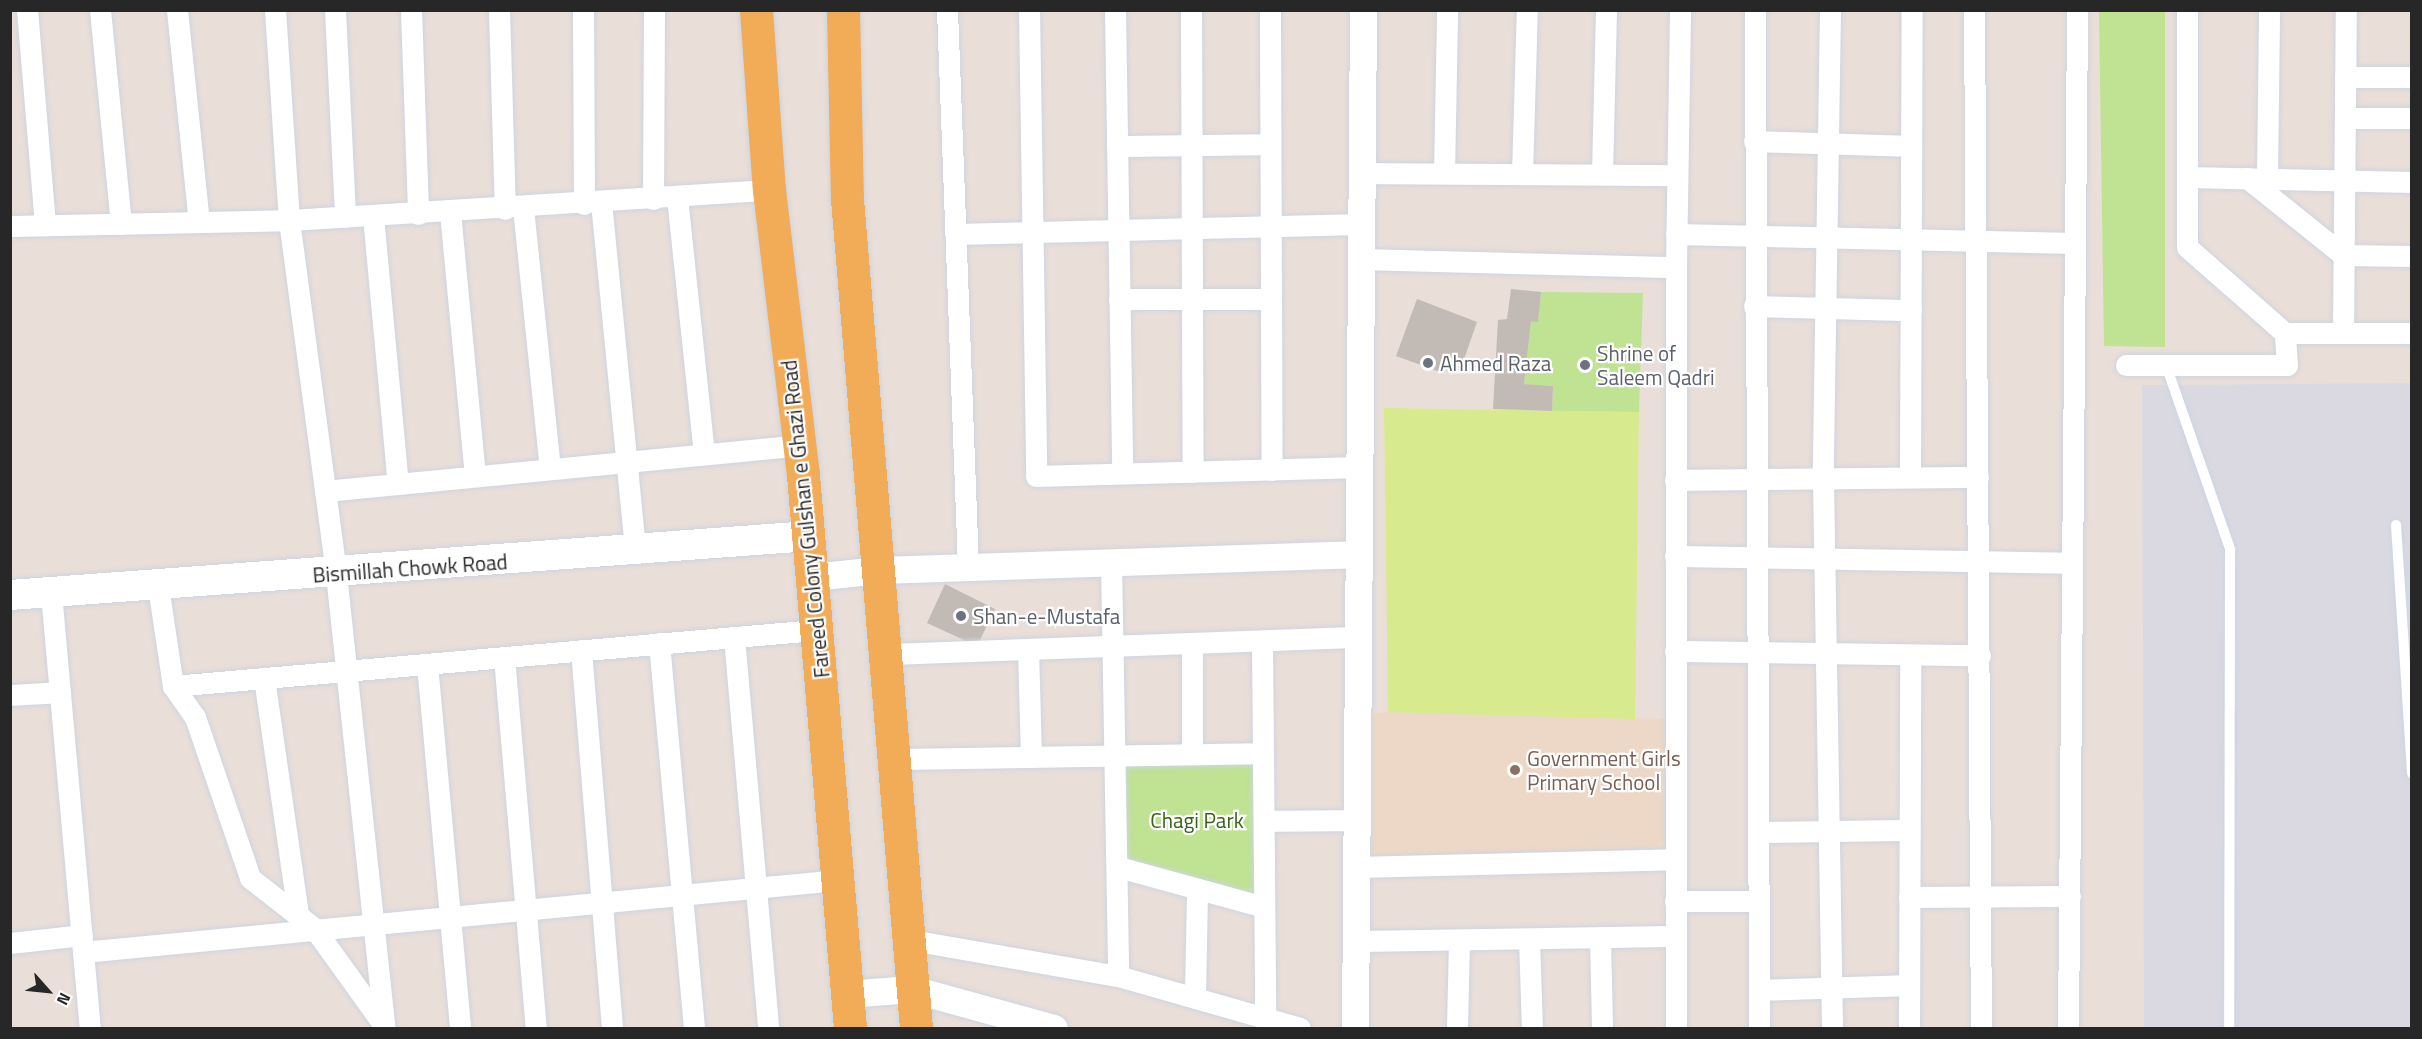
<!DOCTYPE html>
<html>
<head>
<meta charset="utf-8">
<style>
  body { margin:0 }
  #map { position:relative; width:2422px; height:1039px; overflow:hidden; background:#eaded8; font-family:"Titillium Web",sans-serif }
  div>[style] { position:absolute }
  .industrial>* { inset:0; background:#dad9e2 }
  .education>* { inset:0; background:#edd8c7 }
  .green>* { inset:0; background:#bfe293 }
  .pitch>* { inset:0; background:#d7ea8e }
  .building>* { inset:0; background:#c2bab4 }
  .roads { filter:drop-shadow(0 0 2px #cdd5e1) drop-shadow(0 0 2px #cdd5e1) }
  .service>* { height:10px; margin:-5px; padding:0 5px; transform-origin:5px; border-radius:5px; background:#fff }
  .minor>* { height:21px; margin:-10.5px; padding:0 10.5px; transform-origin:10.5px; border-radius:10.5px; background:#fff }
  .tertiary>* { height:27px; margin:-13.5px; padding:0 13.5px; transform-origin:13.5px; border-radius:13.5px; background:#fff }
  .secondary>* { height:30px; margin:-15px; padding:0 15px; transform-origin:15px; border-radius:15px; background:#fff }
  .primary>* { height:33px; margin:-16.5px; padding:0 16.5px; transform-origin:16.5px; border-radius:16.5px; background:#f2ab56 }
  .dots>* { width:16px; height:16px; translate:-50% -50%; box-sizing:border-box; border:3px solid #fff; border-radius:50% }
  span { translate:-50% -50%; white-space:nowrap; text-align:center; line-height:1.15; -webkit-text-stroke:4.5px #fff; paint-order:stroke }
  .worship-label { font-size:21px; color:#5b616d }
  .left { translate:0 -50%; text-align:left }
  .street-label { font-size:21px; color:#272727 }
  .education-label { font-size:21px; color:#785e54 }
  .park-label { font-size:21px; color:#386318 }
  .frame { position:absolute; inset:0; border:12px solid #272727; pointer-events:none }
  .north { position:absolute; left:18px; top:961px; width:60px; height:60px; -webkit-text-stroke:4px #fff; paint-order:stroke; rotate:117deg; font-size:16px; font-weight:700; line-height:24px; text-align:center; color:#272727 }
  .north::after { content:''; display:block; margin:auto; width:21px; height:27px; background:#272727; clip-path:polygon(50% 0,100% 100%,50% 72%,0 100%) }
</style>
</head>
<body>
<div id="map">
  <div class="industrial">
    <i style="clip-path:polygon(2411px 383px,2411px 1028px,2144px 1028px,2142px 385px)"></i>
  </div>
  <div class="education">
    <i style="clip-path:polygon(1388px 712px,1674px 719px,1674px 859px,1356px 867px,1357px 716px)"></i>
  </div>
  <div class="green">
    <i style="clip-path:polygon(2099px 11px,2165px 11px,2165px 347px,2104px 346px)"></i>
    <i style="clip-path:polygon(1541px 292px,1643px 293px,1639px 412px,1552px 411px,1553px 386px,1524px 384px,1531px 321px,1538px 321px)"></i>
    <i style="clip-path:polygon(1263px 753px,1264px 907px,1118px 867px,1115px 756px)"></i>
  </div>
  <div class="pitch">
    <i style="clip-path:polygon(1384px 408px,1639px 412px,1635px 719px,1388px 712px)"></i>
  </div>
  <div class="building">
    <i style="clip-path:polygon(1511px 289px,1541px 292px,1538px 322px,1531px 321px,1524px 384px,1553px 386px,1552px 411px,1493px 409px,1498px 320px,1507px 319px)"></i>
    <i style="clip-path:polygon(1417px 299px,1477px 322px,1463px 362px,1450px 357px,1443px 373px,1396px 356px)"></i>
    <i style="clip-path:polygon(945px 584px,995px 609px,977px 646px,927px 623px)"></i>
  </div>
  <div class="roads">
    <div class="service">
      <i style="left:2166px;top:365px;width:195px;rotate:70.8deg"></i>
      <i style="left:2230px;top:549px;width:479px;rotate:90.1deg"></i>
      <i style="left:2396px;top:525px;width:249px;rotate:86.3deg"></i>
    </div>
    <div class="minor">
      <i style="left:27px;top:10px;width:216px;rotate:85.2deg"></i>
      <i style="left:100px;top:10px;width:215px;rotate:84.4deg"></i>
      <i style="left:177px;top:10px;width:213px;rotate:84.1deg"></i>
      <i style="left:275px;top:10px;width:210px;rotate:86.2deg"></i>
      <i style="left:289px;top:220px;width:357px;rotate:82.4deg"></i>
      <i style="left:336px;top:574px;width:455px;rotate:83.9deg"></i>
      <i style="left:335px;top:10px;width:207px;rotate:87.2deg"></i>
      <i style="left:411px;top:10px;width:204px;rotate:88deg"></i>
      <i style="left:499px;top:10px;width:199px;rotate:88.3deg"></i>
      <i style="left:583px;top:10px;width:194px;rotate:89.7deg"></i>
      <i style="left:947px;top:10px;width:557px;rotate:87.84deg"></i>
      <i style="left:1029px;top:10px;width:466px;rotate:89.1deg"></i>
      <i style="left:1036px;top:476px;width:323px;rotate:-1.6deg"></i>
      <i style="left:1115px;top:10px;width:463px;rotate:89.1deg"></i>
      <i style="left:1191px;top:10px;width:462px;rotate:89.8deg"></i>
      <i style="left:1270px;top:10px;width:460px;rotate:89.8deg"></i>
      <i style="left:1755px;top:10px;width:1018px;rotate:89.77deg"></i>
      <i style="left:1830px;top:10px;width:469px;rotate:90.9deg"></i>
      <i style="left:1823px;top:479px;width:549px;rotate:89.06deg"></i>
      <i style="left:1974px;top:10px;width:1018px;rotate:89.61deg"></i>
      <i style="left:2187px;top:10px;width:237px;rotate:90deg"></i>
      <i style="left:2187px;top:247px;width:130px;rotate:41.3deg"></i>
      <i style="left:2345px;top:77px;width:67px"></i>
      <i style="left:2345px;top:118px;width:67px"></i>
      <i style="left:1754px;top:141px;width:157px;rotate:1.8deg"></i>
      <i style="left:1117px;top:146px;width:153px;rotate:-0.7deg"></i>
      <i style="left:1361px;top:173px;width:316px;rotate:0.4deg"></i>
      <i style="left:1444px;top:173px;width:163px;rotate:-88.9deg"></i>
      <i style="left:1522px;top:174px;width:164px;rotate:-88.3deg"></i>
      <i style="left:1602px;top:174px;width:164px;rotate:-88.6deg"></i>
      <i style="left:2187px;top:177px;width:225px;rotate:1.3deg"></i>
      <i style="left:2247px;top:178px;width:123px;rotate:38.7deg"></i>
      <i style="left:2343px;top:255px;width:69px;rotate:0.8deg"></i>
      <i style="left:2267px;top:179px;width:169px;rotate:-89.3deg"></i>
      <i style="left:677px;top:197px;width:258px;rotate:84deg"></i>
      <i style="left:653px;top:199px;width:189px;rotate:-89.7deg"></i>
      <i style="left:601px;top:202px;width:350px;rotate:84.4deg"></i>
      <i style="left:523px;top:208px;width:262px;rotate:84.1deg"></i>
      <i style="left:450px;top:212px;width:265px;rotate:84.6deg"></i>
      <i style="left:373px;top:216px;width:269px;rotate:84.7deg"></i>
      <i style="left:10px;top:226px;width:279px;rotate:-1.2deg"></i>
      <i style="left:289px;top:220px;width:481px;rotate:-3.6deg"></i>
      <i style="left:956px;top:234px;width:405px;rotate:-1.4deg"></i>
      <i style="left:1676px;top:234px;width:399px;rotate:1.3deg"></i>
      <i style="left:1360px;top:259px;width:316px;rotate:1.5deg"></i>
      <i style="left:1119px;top:299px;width:152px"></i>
      <i style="left:1754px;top:306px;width:157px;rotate:1.5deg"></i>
      <i style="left:2343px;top:333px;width:323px;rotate:-89.5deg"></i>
      <i style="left:2126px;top:365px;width:161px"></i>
      <i style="left:2287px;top:365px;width:32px;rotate:-94deg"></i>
      <i style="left:2285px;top:333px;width:127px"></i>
      <i style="left:1910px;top:477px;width:467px;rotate:-89.8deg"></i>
      <i style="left:1675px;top:480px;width:303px;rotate:-0.6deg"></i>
      <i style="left:325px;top:491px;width:477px;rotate:-5.5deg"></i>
      <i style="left:1675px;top:556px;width:397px;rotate:1deg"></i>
      <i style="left:1111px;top:562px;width:414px;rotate:89deg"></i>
      <i style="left:158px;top:586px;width:101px;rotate:81.5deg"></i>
      <i style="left:173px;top:686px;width:38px;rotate:55deg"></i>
      <i style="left:195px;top:717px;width:170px;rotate:71.1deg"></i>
      <i style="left:250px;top:878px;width:81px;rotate:38deg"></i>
      <i style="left:314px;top:928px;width:118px;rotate:54.3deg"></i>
      <i style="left:51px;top:593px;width:437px;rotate:84.9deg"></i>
      <i style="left:734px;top:637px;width:392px;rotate:85deg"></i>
      <i style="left:1262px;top:641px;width:376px;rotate:89.5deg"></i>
      <i style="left:659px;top:643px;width:387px;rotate:84.8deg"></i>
      <i style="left:1028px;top:649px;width:108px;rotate:88.4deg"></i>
      <i style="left:581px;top:650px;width:379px;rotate:85.3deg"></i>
      <i style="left:1675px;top:651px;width:305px;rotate:0.8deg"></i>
      <i style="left:887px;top:654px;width:470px;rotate:-2.1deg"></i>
      <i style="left:504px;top:657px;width:372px;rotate:85.1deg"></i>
      <i style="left:427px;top:664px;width:365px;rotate:84.8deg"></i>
      <i style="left:264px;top:678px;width:239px;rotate:81.8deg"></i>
      <i style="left:173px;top:686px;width:645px;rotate:-4.98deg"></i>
      <i style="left:10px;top:695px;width:50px;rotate:-3.4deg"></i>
      <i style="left:1192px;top:754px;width:111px;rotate:-90deg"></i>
      <i style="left:896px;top:759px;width:367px;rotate:-0.9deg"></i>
      <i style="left:1264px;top:821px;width:92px;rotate:-0.6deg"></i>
      <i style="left:1758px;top:832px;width:151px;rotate:-0.8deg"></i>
      <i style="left:1118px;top:867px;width:151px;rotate:15.3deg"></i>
      <i style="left:1356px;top:867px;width:318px;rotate:-1.4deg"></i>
      <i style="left:1909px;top:897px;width:161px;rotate:-0.4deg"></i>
      <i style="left:1675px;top:901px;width:83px"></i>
      <i style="left:1600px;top:938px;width:90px;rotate:88.7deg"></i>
      <i style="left:1529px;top:939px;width:89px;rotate:88.1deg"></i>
      <i style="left:911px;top:940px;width:210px;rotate:9.9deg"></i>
      <i style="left:1118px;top:976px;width:189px;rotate:15.9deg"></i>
      <i style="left:1355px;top:941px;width:320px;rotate:-0.9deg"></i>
      <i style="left:10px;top:943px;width:72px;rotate:-6.3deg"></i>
      <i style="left:83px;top:952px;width:757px;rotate:-5.45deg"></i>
      <i style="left:1759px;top:990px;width:150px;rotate:-1.9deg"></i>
      <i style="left:1195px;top:996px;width:107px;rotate:-88.9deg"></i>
      <i style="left:1457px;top:1028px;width:88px;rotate:-88.7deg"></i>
      <i style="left:1676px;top:1028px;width:761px;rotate:-90deg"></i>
      <i style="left:1676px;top:267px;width:257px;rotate:-89.1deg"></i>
      <i style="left:1909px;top:1028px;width:373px;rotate:-89.8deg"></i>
      <i style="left:2068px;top:1028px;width:1018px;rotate:-89.49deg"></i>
    </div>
    <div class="tertiary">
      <i style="left:812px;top:577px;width:68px;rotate:-5.9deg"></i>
      <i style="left:880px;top:570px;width:478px;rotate:-1.9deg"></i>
      <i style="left:847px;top:994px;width:65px;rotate:-4.4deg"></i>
      <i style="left:912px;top:989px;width:147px;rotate:15.4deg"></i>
      <i style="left:1355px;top:1028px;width:1018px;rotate:-89.55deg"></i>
    </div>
    <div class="secondary">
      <i style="left:10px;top:595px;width:801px;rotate:-4.22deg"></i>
    </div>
    <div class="primary">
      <i style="left:756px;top:10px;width:180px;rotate:85.9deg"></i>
      <i style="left:769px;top:190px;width:287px;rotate:83.2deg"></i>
      <i style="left:803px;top:475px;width:555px;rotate:85.14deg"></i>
      <i style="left:843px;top:10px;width:189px;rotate:88.8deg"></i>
      <i style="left:847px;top:199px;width:832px;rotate:85.24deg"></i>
    </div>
  </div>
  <div class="dots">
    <i style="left:1428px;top:363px;background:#6b7280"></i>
    <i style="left:1585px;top:365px;background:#6b7280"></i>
    <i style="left:961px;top:616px;background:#6b7280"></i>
    <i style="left:1515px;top:770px;background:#8d6e63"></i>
  </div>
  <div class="worship-label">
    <span class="left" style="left:1597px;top:365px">Shrine of<br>Saleem Qadri</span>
    <span class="left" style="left:1440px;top:363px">Ahmed Raza</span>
    <span class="left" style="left:973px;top:616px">Shan-e-Mustafa</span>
  </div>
  <div class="street-label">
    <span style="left:805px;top:519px;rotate:-96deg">Fareed Colony Gulshan e Ghazi Road</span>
    <span style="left:410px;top:568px;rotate:-4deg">Bismillah Chowk Road</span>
  </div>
  <div class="education-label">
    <span class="left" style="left:1527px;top:770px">Government Girls<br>Primary School</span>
  </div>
  <div class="park-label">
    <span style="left:1197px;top:820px">Chagi Park</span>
  </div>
  <div class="frame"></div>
  <div class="north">N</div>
</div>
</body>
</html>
